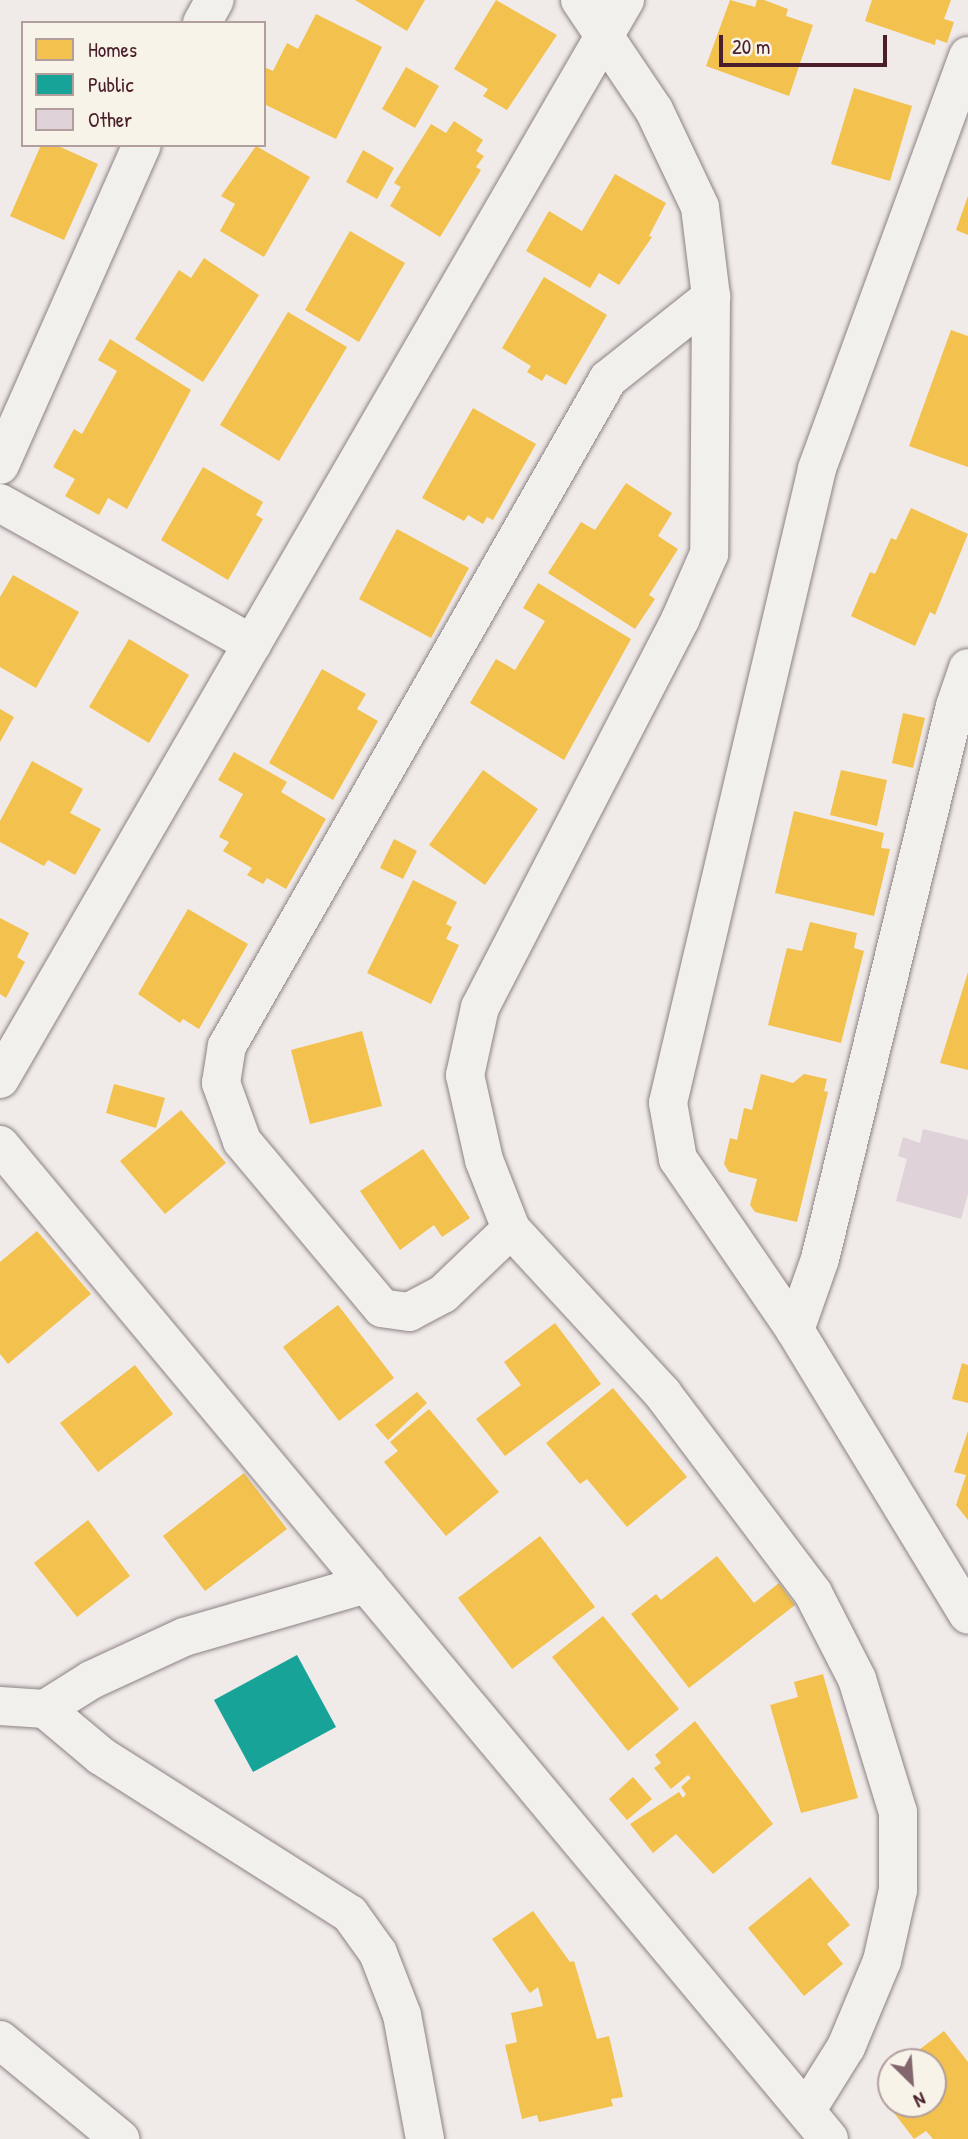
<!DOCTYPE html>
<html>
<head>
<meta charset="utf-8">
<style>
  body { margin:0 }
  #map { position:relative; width:968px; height:2139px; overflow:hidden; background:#f0eae9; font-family:"Patrick Hand",sans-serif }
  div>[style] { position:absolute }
  .homes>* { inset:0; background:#f2c14e }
  .public>* { inset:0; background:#17a398 }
  .building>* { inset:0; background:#dfd2d9 }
  .roads { filter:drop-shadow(0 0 2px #8d8284) drop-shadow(0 0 2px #8d8284) }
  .minor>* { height:38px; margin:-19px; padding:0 19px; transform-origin:19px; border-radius:19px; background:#f2f0ec }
  .secondary>* { height:38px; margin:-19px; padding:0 19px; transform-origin:19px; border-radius:19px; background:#f2f0ec }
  span { translate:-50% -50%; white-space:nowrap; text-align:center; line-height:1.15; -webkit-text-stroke:7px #f7f3e8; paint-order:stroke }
  .legend { position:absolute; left:21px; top:21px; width:245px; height:126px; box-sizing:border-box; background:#f7f3e8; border:2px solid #b29e9c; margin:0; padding:9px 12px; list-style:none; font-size:21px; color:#4a1f2b }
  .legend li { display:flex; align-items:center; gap:14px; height:35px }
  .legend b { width:35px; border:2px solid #b29e9c }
  .north { position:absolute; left:877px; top:2048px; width:70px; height:70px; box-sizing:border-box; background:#f7f3e8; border:2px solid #b29e9c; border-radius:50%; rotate:155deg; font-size:19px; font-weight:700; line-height:28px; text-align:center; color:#4a1f2b }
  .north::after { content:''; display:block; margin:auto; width:24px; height:32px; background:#84666e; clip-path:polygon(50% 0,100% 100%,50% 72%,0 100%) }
  .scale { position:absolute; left:719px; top:35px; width:168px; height:32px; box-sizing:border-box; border:4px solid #4a1f2b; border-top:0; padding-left:9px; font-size:21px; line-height:24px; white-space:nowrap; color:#4a1f2b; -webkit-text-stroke:5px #f7f3e8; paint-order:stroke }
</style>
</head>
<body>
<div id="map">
  <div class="homes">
    <i style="clip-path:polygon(355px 0,425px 0,407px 31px)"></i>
    <i style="clip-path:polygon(496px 0,557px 35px,507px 110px,483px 96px,488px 89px,454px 69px)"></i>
    <i style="clip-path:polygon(730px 0,755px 7px,757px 0,764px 0,788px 9px,786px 16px,813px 25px,789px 96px,706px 66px)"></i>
    <i style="clip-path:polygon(872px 0,951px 0,944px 19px,954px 22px,947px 43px,936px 39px,935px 45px,865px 21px)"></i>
    <i style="clip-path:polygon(316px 14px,382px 47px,336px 139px,264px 104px,264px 67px,273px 71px,287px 43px,298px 49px)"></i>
    <i style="clip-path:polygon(406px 67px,439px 86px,415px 128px,382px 109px)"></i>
    <i style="clip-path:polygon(854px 88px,912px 106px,890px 181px,831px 164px)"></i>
    <i style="clip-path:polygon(454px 121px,483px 140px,476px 151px,484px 156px,476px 167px,481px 170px,440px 237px,390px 206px,401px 187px,394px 183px,431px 124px,446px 133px)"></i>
    <i style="clip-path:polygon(41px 145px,56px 145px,98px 164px,64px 240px,10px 216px)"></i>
    <i style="clip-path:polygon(256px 146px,310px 177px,264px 257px,220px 231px,235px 204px,221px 196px)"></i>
    <i style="clip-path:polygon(363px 150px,394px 168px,377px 199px,346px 182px)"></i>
    <i style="clip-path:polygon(615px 174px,666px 203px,649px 236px,652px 237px,619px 285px,599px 273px,590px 288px,526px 251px,549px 211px,582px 231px)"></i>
    <i style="clip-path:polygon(968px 196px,968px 235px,956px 230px)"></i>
    <i style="clip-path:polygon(350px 231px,405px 263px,359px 342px,305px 310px)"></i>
    <i style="clip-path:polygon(204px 258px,259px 295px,203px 382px,135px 339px,179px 270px,191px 278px)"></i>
    <i style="clip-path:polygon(544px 277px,607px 315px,566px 385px,546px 374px,542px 381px,527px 372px,531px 366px,502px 348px)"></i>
    <i style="clip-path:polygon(288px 312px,347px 347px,279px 461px,220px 425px)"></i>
    <i style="clip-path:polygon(951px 330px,968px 336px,968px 467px,909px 446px)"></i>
    <i style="clip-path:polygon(110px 339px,191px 390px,127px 509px,108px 498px,99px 515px,65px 496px,75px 479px,53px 467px,74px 429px,82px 434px,117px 371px,98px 360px)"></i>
    <i style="clip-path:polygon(473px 408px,536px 444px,493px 520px,487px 517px,483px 524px,468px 515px,464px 521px,422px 498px)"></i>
    <i style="clip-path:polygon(203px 467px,263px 502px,256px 515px,263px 519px,228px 580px,161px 540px)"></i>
    <i style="clip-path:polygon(626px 483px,672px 513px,658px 536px,678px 549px,649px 595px,655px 599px,635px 629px,548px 573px,581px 522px,595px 530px)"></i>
    <i style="clip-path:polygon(911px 508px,968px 534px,935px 615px,930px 612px,915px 646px,851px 616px,870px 572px,875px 574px,891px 538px,896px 540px)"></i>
    <i style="clip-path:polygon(397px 529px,469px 568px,431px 638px,359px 599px)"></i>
    <i style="clip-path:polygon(13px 575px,79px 612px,36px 688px,0 667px,0 597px)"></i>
    <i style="clip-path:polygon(538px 583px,631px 639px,564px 760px,470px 703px,496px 659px,515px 670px,545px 621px,523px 608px)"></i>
    <i style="clip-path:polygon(129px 639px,189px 675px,149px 743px,89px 707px)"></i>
    <i style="clip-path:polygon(322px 669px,366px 694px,357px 709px,378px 721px,333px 800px,269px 763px)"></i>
    <i style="clip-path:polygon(0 709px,14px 717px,0 742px)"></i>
    <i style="clip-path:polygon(903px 713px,925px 718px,913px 768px,892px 763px)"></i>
    <i style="clip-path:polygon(234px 752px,287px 782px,281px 792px,326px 819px,286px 889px,267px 878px,263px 884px,247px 875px,252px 868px,223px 851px,229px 842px,219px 837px,243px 794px,218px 780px)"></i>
    <i style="clip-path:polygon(32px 761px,83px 789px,70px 813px,101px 829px,75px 875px,48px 860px,44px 866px,0 842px,0 821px)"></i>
    <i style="clip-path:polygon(483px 770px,538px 809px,485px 885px,429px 845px)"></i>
    <i style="clip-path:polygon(841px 770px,887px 780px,877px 826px,830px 815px)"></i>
    <i style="clip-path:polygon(794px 811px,884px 833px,881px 848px,890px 849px,874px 916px,775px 893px)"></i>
    <i style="clip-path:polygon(394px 839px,417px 851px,403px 879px,380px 868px)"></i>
    <i style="clip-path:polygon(413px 880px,457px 902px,446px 924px,452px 927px,446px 939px,459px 945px,431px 1004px,367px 973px)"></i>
    <i style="clip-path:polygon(188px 909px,248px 944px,199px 1029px,183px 1019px,180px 1023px,138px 994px)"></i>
    <i style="clip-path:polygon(0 918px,29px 933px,17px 957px,25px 962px,6px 998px,0 994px)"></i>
    <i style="clip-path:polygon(810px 922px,857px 933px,854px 948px,864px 951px,841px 1043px,768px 1025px,787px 948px,802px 951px)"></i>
    <i style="clip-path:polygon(968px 972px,968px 1070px,940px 1063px)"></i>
    <i style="clip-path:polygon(362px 1031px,382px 1106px,310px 1124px,291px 1050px)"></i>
    <i style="clip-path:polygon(761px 1074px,793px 1083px,804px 1074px,827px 1079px,824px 1091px,828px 1092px,797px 1222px,755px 1212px,750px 1205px,757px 1179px,729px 1172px,724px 1164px,730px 1138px,737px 1140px,744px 1108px,752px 1110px)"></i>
    <i style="clip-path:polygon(114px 1084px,165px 1098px,156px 1128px,106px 1113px)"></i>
    <i style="clip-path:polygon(181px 1110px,226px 1163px,165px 1214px,120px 1161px)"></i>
    <i style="clip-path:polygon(423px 1149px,470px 1218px,442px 1237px,434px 1225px,400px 1250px,360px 1191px)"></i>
    <i style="clip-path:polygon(37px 1231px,91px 1294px,8px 1364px,0 1354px,0 1262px)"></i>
    <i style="clip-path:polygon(338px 1305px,394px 1378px,339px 1421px,283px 1347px)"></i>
    <i style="clip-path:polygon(555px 1323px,601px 1384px,505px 1456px,476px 1419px,521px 1385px,504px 1362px)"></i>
    <i style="clip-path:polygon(962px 1363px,968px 1365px,968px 1403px,952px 1399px)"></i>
    <i style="clip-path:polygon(135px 1365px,173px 1414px,98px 1472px,60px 1423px)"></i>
    <i style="clip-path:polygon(613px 1388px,687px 1477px,627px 1527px,587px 1479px,580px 1484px,546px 1443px)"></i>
    <i style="clip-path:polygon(417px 1392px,427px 1403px,388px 1440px,375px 1425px)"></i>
    <i style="clip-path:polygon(429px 1409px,499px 1492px,446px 1536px,384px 1462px,398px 1451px,390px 1442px)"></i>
    <i style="clip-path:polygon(968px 1431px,968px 1520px,956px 1505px,966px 1475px,954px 1472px)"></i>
    <i style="clip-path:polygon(244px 1473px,287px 1529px,205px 1591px,163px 1536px)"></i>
    <i style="clip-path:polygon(88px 1520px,130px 1576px,77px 1617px,34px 1563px)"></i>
    <i style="clip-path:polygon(540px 1536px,595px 1607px,512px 1669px,458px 1598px)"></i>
    <i style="clip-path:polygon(717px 1556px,754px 1603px,779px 1583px,795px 1605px,689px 1688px,631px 1614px,656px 1594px,661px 1600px)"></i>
    <i style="clip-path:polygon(603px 1616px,679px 1709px,628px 1751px,552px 1657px)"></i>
    <i style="clip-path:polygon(823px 1674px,858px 1798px,801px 1813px,770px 1705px,798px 1697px,794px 1682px)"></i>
    <i style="clip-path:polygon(695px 1721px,773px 1824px,713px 1874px,676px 1834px,653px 1853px,630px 1824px,679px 1792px,683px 1798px,686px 1794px,681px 1787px,691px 1778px,688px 1775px,671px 1789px,654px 1768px,661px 1763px,655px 1755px)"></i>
    <i style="clip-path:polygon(633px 1777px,652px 1799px,627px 1820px,609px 1799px)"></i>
    <i style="clip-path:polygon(810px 1877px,850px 1925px,827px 1944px,843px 1964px,804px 1996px,748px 1928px)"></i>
    <i style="clip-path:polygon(533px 1911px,570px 1962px,574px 1961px,597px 2039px,609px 2036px,623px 2097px,611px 2099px,613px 2106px,539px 2122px,537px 2115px,522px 2119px,505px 2045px,517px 2042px,511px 2013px,543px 2006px,538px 1987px,530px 1993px,492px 1939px)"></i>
    <i style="clip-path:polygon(944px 2031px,968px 2062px,968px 2139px,933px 2139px,926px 2131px,914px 2139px,888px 2105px,933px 2104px,933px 2062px,903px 2062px)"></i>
  </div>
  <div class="public">
    <i style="clip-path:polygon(297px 1655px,336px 1727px,253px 1772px,214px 1700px)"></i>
  </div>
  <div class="building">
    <i style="clip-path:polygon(923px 1129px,968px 1140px,968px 1194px,961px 1219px,896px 1201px,907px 1159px,898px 1156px,903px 1137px,920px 1143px)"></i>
  </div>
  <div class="roads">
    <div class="minor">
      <i style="left:580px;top:0;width:133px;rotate:56.1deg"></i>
      <i style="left:654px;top:110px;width:107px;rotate:64.6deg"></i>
      <i style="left:700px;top:207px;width:91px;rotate:83deg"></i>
      <i style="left:711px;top:297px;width:257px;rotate:90.4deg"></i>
      <i style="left:709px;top:554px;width:72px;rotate:113.7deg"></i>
      <i style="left:680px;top:620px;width:436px;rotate:117.3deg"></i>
      <i style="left:480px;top:1007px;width:70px;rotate:102.4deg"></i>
      <i style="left:465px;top:1075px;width:87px;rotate:77.4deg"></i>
      <i style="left:484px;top:1160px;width:74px;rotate:68.6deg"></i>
      <i style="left:511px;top:1229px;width:224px;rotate:47.3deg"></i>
      <i style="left:663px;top:1394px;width:249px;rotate:53deg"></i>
      <i style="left:813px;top:1593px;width:97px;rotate:62.9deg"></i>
      <i style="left:857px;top:1679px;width:139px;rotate:72.9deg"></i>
      <i style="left:898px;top:1812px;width:78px;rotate:90deg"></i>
      <i style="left:898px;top:1890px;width:73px;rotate:102.7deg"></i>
      <i style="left:882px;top:1961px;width:93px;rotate:112.7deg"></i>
      <i style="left:846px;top:2047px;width:75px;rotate:122deg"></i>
      <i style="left:202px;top:23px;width:26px;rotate:-61deg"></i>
      <i style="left:968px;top:56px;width:440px;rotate:110.1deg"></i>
      <i style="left:817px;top:469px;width:651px;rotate:103.23deg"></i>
      <i style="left:668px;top:1103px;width:57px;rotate:79.9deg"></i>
      <i style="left:678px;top:1159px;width:207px;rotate:55.6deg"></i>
      <i style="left:795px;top:1330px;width:333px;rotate:58.7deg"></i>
      <i style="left:0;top:465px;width:350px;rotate:-66.1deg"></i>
      <i style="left:0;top:503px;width:289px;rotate:29.2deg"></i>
      <i style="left:0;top:1079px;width:1247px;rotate:-59.92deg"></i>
      <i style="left:0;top:1145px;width:1294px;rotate:50.17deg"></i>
      <i style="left:511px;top:1229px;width:94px;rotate:136.3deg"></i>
      <i style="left:443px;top:1294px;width:38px;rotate:152deg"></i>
      <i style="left:409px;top:1312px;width:27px;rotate:-172deg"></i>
      <i style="left:382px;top:1308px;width:218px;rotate:-130deg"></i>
      <i style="left:242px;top:1141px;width:62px;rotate:-109.9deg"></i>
      <i style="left:221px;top:1083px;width:37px;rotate:-81deg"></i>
      <i style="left:227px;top:1046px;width:768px;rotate:-60.26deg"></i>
      <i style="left:608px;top:379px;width:132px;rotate:-38.5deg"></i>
      <i style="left:795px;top:1330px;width:75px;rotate:-70.6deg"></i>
      <i style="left:820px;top:1259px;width:569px;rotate:-76.28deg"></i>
      <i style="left:955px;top:706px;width:40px;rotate:-71.1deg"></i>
      <i style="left:0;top:1706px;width:45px;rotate:3.8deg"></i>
      <i style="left:45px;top:1709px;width:73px;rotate:40deg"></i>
      <i style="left:101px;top:1756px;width:295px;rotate:32.4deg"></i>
      <i style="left:350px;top:1914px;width:48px;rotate:54.3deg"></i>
      <i style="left:378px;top:1953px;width:66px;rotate:68.8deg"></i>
      <i style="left:402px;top:2015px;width:126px;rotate:79.5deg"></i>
      <i style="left:45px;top:1709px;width:54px;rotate:-32.2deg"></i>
      <i style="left:91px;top:1680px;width:102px;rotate:-24.8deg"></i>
      <i style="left:184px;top:1637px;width:190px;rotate:-16.2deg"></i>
    </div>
    <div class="secondary">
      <i style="left:0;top:2040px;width:156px;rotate:39.5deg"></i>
    </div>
  </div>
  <ul class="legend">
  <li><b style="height:19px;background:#f2c14e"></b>Homes</li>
  <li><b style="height:19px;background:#17a398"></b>Public</li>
  <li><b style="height:19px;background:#dfd2d9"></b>Other</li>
  </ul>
  <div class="north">N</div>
  <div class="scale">20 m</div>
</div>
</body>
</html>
